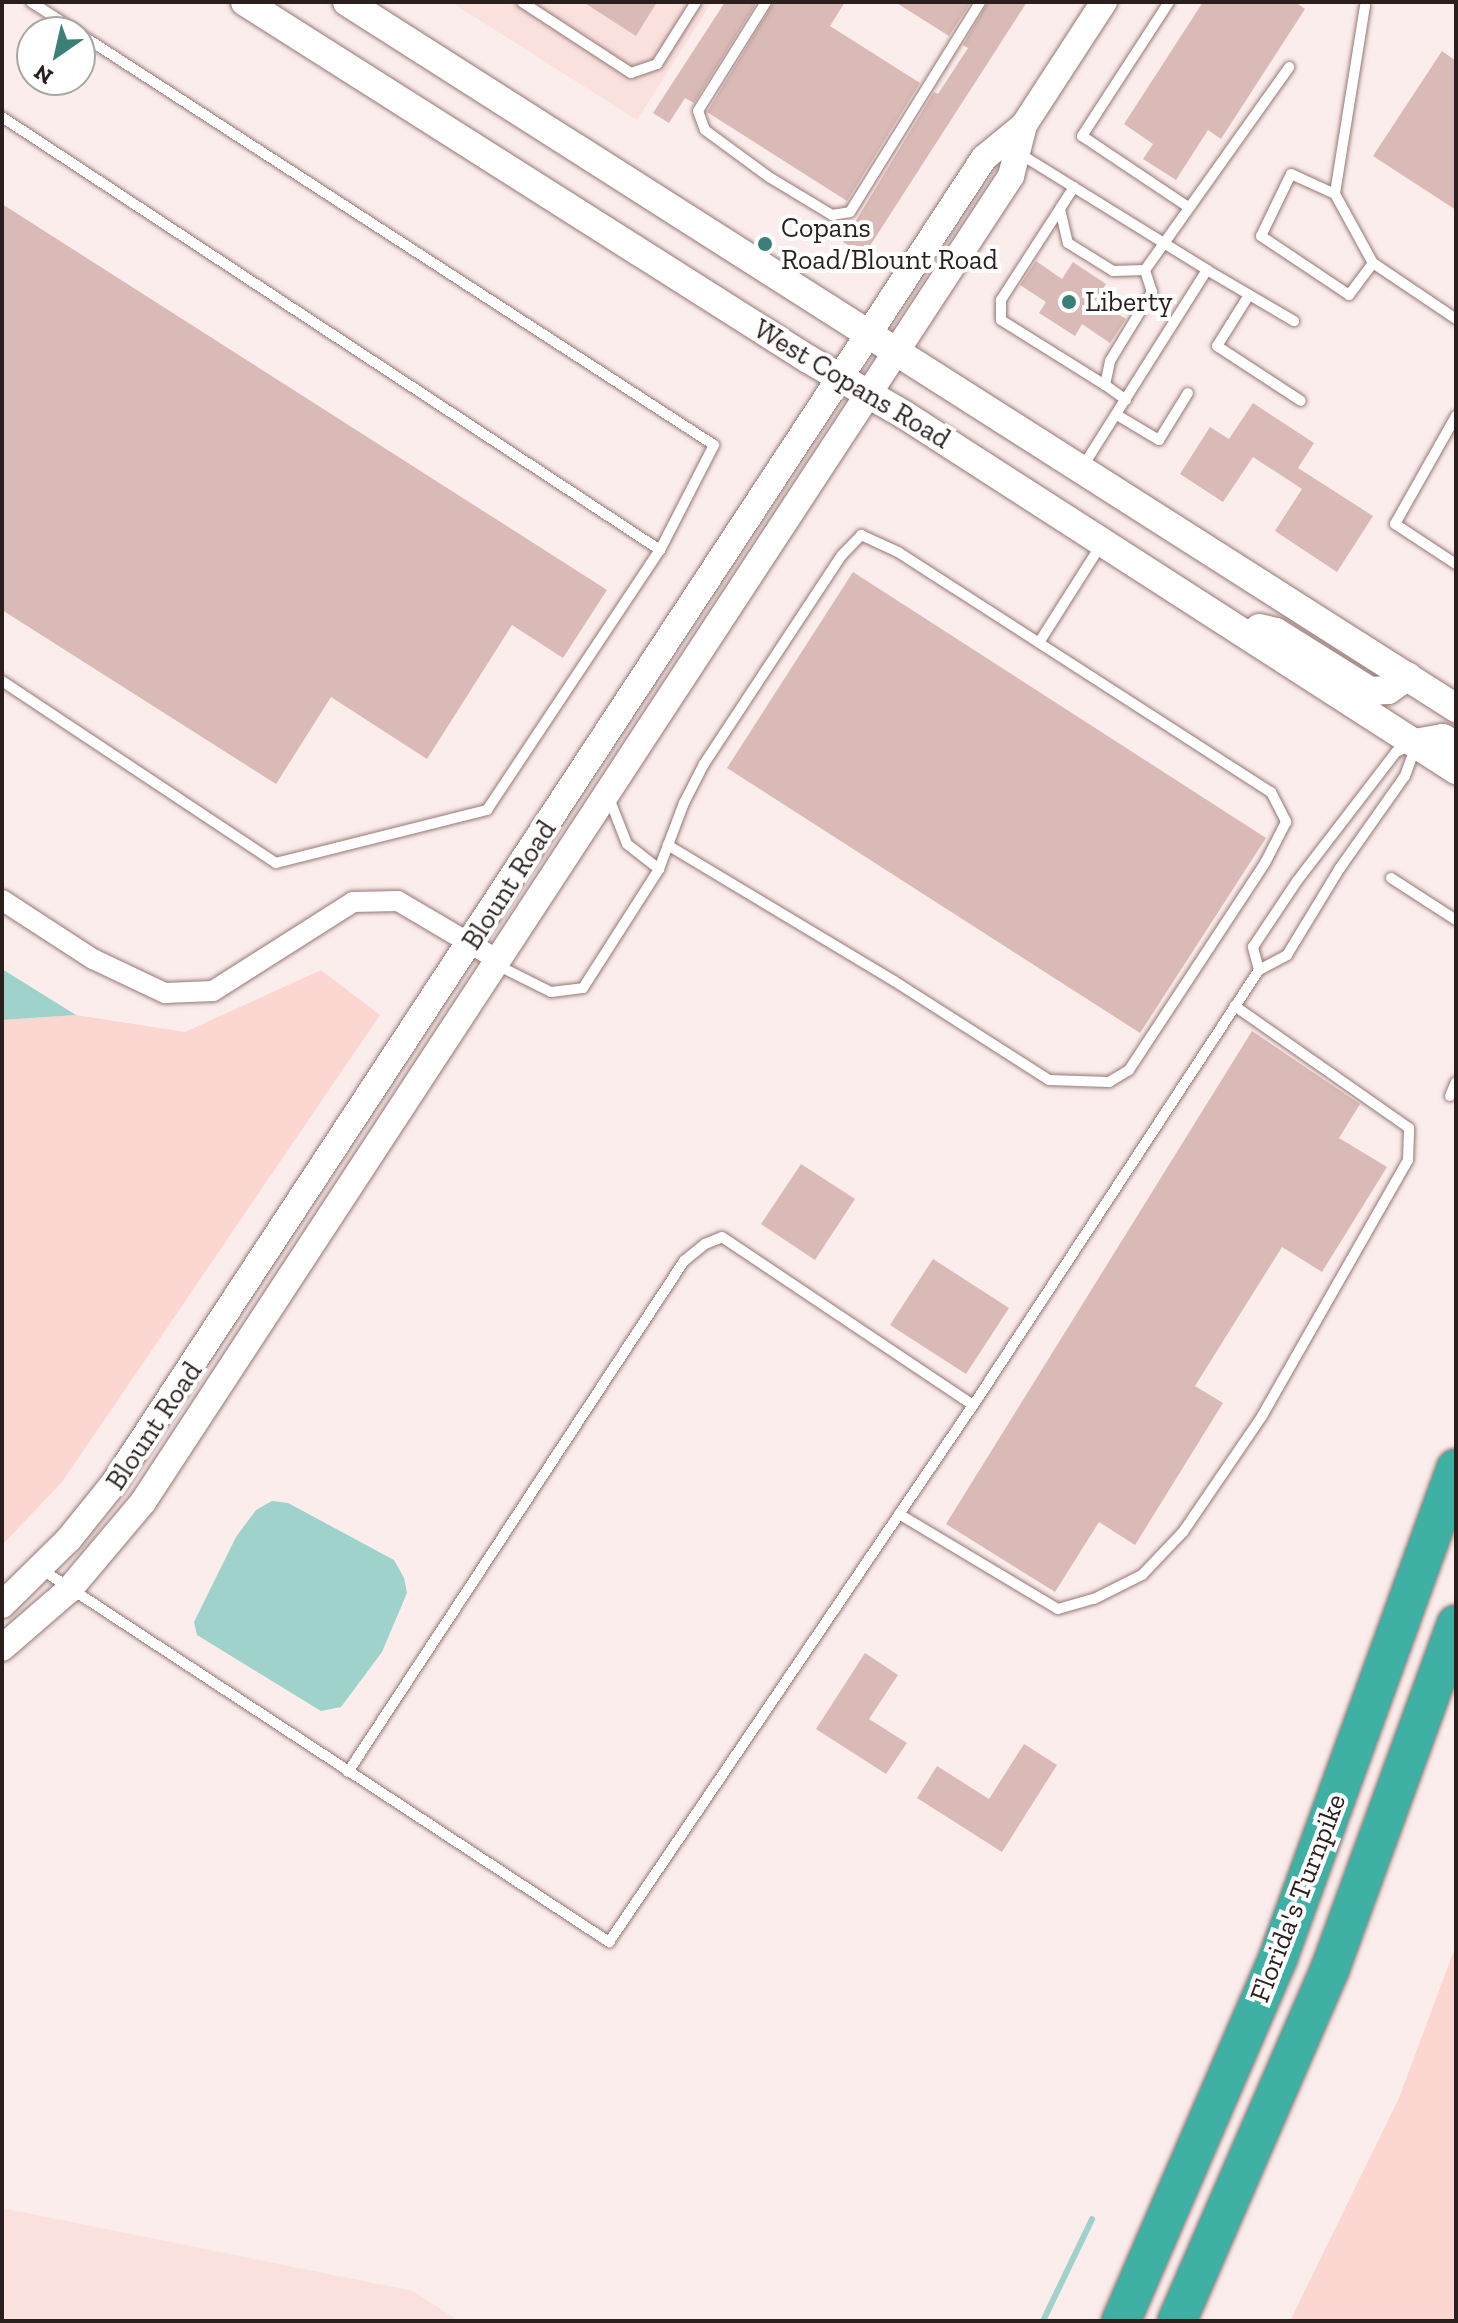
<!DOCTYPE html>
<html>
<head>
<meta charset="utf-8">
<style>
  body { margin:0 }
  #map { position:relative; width:1458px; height:2323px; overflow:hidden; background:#fbedec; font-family:"Zilla Slab",serif }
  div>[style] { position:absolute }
  .built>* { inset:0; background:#fae1de }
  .green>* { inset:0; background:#fcd6d1 }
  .water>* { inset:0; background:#9ed2ca }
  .stream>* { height:6px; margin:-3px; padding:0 3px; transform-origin:3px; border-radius:3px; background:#9ed2ca }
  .building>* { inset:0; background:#dabab6 }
  .roads { filter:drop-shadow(0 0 2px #957875) drop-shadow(0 0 2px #957875) }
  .service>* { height:10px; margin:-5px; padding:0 5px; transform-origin:5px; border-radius:5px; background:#fff }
  .minor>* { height:20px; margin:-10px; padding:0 10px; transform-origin:10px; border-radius:10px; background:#fff }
  .tertiary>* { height:26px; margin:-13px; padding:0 13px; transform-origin:13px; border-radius:13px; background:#fff }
  .secondary>* { height:28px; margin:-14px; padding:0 14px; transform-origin:14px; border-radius:14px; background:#fff }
  .motorway>* { height:38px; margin:-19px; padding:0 19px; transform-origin:19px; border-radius:19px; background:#3eb0a4 }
  .dots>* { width:22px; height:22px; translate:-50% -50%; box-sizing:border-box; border:4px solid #fff; border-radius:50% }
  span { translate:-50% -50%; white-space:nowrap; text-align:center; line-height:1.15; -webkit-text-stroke:8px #fff; paint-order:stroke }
  .poi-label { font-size:28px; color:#2b1f1e }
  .left { translate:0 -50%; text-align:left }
  .street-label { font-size:28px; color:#2b1f1e }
  .frame { position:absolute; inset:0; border:4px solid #2b1f1e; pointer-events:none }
  .north { position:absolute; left:16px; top:16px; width:80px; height:80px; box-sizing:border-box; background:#fff; border:2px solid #aaa5a5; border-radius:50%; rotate:214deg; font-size:22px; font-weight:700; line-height:32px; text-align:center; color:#2b1f1e }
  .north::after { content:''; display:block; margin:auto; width:28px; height:36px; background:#3a8078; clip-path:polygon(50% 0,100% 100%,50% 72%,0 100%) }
</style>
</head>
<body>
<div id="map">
  <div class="built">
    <i style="clip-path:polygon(451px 2px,712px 2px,637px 120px)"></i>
    <i style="clip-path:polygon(2px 2208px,413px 2291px,459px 2321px,2px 2321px)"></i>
  </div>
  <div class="green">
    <i style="clip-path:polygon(321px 970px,380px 1015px,62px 1482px,2px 1545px,2px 1020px,76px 1015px,185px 1032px)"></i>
    <i style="clip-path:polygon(1456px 1945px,1456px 2321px,1290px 2321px,1399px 2098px)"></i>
  </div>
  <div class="water">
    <i style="clip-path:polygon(2px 969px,76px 1015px,2px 1020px)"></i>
    <i style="clip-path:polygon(272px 1501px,288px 1503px,394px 1560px,404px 1578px,407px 1593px,382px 1652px,341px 1707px,321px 1711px,197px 1635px,194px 1622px,236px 1537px,256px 1510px)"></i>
  </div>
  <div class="stream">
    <i style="left:1043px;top:2321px;width:113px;rotate:-64.3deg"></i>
  </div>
  <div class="building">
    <i style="clip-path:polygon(583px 2px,657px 2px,636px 36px)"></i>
    <i style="clip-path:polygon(725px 2px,757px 2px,694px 103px,685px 98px,669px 123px,653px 113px)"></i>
    <i style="clip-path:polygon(774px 2px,845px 2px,830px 26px,920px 83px,847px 201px,707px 112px)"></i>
    <i style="clip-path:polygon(895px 2px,971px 2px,949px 36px)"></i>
    <i style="clip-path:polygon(988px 2px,1027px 2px,864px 255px,843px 242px,934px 92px,938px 94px,968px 48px,963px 45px)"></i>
    <i style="clip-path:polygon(1203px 2px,1295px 2px,1305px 9px,1221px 139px,1208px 130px,1176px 180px,1143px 159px,1153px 144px,1124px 124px)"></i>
    <i style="clip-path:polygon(1442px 51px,1456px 61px,1456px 210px,1373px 156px)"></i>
    <i style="clip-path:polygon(2px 204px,607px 590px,563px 658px,512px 625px,427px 759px,331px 697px,276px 784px,2px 610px)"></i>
    <i style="clip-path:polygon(1036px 261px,1062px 279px,1073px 262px,1106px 284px,1096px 300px,1126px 319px,1110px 343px,1082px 324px,1075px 336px,1039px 313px,1046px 302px,1020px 285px)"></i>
    <i style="clip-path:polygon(1253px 403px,1314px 443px,1298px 468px,1373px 516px,1337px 572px,1275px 531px,1302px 489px,1253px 457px,1223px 502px,1180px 474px,1210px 427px,1229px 439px)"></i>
    <i style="clip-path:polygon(853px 572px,1266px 838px,1140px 1033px,727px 768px)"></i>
    <i style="clip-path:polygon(1252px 1031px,1360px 1104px,1339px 1138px,1387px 1167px,1322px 1272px,1282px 1247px,1195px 1386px,1223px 1403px,1135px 1545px,1099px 1522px,1055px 1592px,946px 1524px)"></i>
    <i style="clip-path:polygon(801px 1164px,855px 1199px,815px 1260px,761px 1224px)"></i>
    <i style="clip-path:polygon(933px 1259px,1009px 1308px,966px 1374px,890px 1325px)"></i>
    <i style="clip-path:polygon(865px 1653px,898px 1675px,869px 1719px,907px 1743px,886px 1774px,816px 1729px)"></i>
    <i style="clip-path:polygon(1024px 1744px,1057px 1765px,1002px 1852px,917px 1798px,937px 1766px,989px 1799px)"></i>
  </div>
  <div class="roads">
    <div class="service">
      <i style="left:31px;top:2px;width:56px;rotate:32.6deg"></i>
      <i style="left:522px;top:2px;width:130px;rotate:33.1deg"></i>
      <i style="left:631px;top:73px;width:28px;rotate:-19deg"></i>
      <i style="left:657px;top:64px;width:73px;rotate:-57.8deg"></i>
      <i style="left:766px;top:2px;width:128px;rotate:122deg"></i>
      <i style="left:698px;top:111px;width:20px;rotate:70deg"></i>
      <i style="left:705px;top:130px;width:79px;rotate:36.3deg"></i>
      <i style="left:769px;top:177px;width:74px;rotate:31.1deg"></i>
      <i style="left:832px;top:215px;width:18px;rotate:-9deg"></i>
      <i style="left:850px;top:212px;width:247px;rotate:-58.2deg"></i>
      <i style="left:1169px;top:2px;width:160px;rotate:123deg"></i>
      <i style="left:1082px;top:136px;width:128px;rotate:33.8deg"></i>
      <i style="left:1365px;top:6px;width:190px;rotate:99.1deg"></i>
      <i style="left:1335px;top:194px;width:79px;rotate:61.2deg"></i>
      <i style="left:1373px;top:263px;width:100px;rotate:34deg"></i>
      <i style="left:2px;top:117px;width:788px;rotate:33.35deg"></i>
      <i style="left:660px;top:550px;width:118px;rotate:-62.8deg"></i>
      <i style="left:714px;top:445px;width:756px;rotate:-147.05deg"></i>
      <i style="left:1017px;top:152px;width:224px;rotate:31.8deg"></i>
      <i style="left:1207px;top:270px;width:232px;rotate:122.3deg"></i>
      <i style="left:1074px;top:187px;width:135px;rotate:122.9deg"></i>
      <i style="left:1001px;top:300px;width:20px;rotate:90deg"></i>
      <i style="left:1001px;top:320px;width:123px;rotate:32deg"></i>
      <i style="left:1335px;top:194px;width:48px;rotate:-155.6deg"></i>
      <i style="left:1291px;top:174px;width:69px;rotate:115.8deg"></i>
      <i style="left:1261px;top:236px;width:106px;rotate:33.8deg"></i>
      <i style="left:1349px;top:295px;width:40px;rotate:-53deg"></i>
      <i style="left:1060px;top:209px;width:35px;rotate:77deg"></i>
      <i style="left:1068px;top:243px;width:53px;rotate:31.9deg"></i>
      <i style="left:1113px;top:271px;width:32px;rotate:-2deg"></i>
      <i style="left:1207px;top:270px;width:101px;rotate:30.4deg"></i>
      <i style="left:1249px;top:295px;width:60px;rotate:122.1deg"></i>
      <i style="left:1217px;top:346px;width:100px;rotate:33.2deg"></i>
      <i style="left:1126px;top:400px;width:26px;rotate:-144deg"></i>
      <i style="left:1105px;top:385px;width:25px;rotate:-78deg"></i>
      <i style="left:1110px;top:361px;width:81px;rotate:-58.7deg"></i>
      <i style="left:1152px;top:292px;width:23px;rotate:-108deg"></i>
      <i style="left:1145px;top:270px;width:249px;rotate:-54.6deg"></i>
      <i style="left:1117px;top:415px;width:49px;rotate:30.8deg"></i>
      <i style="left:1159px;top:440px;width:55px;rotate:-58.3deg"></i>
      <i style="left:1456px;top:416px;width:124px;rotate:119.5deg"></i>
      <i style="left:1395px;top:524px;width:73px;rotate:33.3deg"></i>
      <i style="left:1040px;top:641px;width:114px;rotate:-57.6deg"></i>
      <i style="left:2px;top:681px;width:329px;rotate:33.6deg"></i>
      <i style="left:276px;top:863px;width:218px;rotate:-14.1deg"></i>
      <i style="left:487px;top:810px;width:312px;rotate:-56.4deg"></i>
      <i style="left:609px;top:798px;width:49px;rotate:68.6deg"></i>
      <i style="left:627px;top:844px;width:41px;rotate:38deg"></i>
      <i style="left:1391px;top:878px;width:77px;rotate:32.9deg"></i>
      <i style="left:497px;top:965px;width:60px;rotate:26.6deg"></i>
      <i style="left:551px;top:992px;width:32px;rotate:-7deg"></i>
      <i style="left:583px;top:988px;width:141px;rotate:-57.4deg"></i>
      <i style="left:659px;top:869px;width:71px;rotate:-69.3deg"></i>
      <i style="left:684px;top:803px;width:44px;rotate:-62.9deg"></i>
      <i style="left:704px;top:764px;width:250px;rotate:-56.6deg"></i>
      <i style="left:842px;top:555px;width:28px;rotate:-46deg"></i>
      <i style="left:861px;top:535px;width:41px;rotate:24.7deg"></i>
      <i style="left:898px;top:552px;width:444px;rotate:32.8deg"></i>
      <i style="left:1271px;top:792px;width:34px;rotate:63deg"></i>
      <i style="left:1286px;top:822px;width:46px;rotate:117.1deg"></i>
      <i style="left:1265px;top:863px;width:248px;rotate:123.3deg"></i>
      <i style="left:1129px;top:1070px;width:23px;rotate:149deg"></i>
      <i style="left:1109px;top:1082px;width:60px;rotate:-178.1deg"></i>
      <i style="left:1049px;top:1080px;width:184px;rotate:-147.4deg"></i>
      <i style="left:894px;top:981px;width:264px;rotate:-149deg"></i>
      <i style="left:1259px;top:970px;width:24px;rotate:-105deg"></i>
      <i style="left:1253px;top:947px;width:79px;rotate:-56.3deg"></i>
      <i style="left:1297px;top:881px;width:163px;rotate:-52.5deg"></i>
      <i style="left:1396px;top:752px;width:17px;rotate:-25deg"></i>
      <i style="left:1450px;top:1096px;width:15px;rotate:-67deg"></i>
      <i style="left:899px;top:1514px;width:185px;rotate:30.9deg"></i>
      <i style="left:1058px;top:1609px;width:37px;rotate:-16deg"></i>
      <i style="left:1094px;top:1599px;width:54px;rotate:-26.6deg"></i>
      <i style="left:1142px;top:1575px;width:59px;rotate:-46.4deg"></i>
      <i style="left:1183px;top:1532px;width:140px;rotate:-55.7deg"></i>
      <i style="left:1262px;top:1416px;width:295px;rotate:-60.3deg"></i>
      <i style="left:1408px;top:1160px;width:32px;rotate:-88deg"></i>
      <i style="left:1409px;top:1128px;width:213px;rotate:-145deg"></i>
      <i style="left:41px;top:1569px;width:680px;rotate:33.29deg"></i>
      <i style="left:609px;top:1942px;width:661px;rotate:-55.85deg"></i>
      <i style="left:980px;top:1395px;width:508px;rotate:-56.72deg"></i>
      <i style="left:1259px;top:970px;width:32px;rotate:-28deg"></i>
      <i style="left:1287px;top:955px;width:102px;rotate:-58.7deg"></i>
      <i style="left:1340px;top:868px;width:113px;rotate:-54.8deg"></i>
      <i style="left:1405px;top:776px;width:30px;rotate:-70deg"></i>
      <i style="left:348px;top:1772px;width:612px;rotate:-56.67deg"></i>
      <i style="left:684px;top:1261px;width:27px;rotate:-39deg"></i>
      <i style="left:705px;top:1244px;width:18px;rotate:-22deg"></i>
      <i style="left:722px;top:1237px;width:302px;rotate:33.8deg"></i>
    </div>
    <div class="minor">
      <i style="left:2px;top:900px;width:108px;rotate:33deg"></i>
      <i style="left:93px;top:959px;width:80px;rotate:25.3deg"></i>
      <i style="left:165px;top:993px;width:48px;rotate:-2.4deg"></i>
      <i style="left:213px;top:991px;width:166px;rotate:-32.4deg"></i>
      <i style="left:353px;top:902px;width:45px;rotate:-1.3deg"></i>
      <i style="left:398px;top:901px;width:116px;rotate:30.5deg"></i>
    </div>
    <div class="tertiary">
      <i style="left:2px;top:1605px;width:94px;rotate:-44.6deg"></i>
      <i style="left:69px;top:1539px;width:72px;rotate:-51.2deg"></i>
      <i style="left:114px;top:1483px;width:1585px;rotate:-56.71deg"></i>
      <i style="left:984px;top:158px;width:52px;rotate:-39.5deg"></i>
      <i style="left:1024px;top:125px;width:147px;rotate:-57deg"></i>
      <i style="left:2px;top:1648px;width:89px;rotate:-40.9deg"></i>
      <i style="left:69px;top:1590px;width:115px;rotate:-49.9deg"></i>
      <i style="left:143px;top:1502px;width:1585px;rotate:-56.79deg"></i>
      <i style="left:1011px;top:176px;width:53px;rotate:-75.7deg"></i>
    </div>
    <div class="secondary">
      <i style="left:245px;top:2px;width:667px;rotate:32.38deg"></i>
      <i style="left:808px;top:359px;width:110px;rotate:30.1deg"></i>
      <i style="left:903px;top:414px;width:658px;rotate:32.77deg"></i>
      <i style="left:347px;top:2px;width:1315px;rotate:32.48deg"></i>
      <i style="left:1259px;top:628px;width:17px;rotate:13deg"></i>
      <i style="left:1276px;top:632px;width:111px;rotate:32.1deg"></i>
      <i style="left:1370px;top:691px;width:18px;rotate:-3deg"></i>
      <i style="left:1388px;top:690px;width:24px;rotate:-35deg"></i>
      <i style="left:1415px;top:743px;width:28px;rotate:-10deg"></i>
      <i style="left:1443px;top:738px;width:15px;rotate:28deg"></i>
    </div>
    <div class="motorway">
      <i style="left:1121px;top:2321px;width:395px;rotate:-66.6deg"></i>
      <i style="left:1278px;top:1958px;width:521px;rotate:-70.04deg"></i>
      <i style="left:1177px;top:2321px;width:384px;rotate:-66.5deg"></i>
      <i style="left:1330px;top:1969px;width:367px;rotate:-69.9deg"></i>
    </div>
  </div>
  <div class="dots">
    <i style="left:765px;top:244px;background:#3a8078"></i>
    <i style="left:1069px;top:302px;background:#3a8078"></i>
  </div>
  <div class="poi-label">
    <span class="left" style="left:781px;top:244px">Copans<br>Road/Blount Road</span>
    <span class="left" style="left:1085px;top:302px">Liberty</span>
  </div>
  <div class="street-label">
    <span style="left:852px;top:384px;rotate:31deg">West Copans Road</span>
    <span style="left:509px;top:885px;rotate:-57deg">Blount Road</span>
    <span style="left:154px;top:1426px;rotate:-56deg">Blount Road</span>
    <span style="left:1298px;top:1898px;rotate:-69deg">Florida's Turnpike</span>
  </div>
  <div class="frame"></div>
  <div class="north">N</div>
</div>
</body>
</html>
